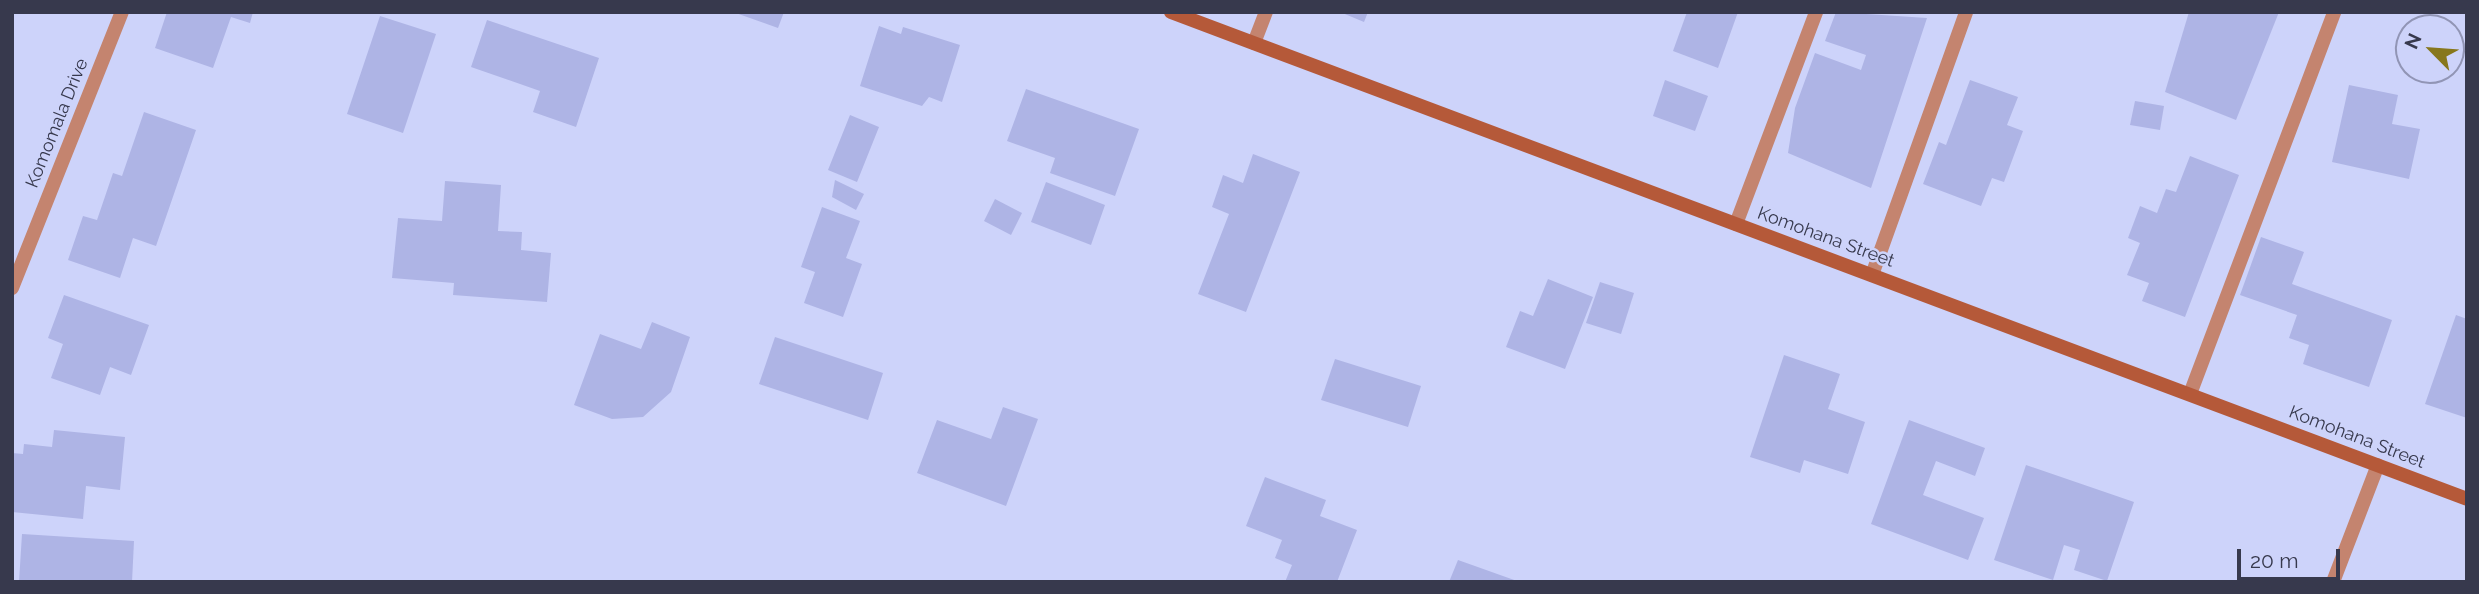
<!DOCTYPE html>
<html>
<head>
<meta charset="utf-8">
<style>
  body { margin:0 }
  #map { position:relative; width:2479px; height:594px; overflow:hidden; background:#cdd3fa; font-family:Raleway,sans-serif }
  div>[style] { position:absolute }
  .building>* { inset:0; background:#aeb4e5 }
  .lane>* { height:14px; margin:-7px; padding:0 7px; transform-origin:7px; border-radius:7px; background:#c4846f }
  .street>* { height:14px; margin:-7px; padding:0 7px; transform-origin:7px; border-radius:7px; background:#c4846f }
  .secondary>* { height:14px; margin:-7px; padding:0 7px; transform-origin:7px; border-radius:7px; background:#b55939 }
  span { translate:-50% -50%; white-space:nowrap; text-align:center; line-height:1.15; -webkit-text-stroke:5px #cdd3fa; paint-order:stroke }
  .street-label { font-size:18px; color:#37394d }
  .frame { position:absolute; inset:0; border:14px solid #37394d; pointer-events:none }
  .north { position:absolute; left:2395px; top:14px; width:70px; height:70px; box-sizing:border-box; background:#cdd3fa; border:2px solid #9195b5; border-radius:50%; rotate:295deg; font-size:19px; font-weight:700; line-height:28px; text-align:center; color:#37394d }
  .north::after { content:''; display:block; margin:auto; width:24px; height:32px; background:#87771c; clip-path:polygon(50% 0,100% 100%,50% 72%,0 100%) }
  .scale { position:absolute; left:2237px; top:549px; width:103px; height:32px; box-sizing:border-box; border:4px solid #37394d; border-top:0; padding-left:9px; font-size:21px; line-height:24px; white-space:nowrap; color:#37394d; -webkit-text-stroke:5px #cdd3fa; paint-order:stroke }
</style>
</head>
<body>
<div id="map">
  <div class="building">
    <i style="clip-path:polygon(167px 12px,253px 12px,250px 23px,231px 17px,213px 68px,155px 48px)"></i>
    <i style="clip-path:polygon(733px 12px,784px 12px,778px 28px)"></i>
    <i style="clip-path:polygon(1340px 12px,1368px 12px,1364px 22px)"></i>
    <i style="clip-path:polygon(1687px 12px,1738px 12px,1718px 68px,1673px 51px)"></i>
    <i style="clip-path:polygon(1836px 12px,1927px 18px,1871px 188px,1788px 153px,1795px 108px,1815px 53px,1861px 70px,1866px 55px,1825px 41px)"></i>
    <i style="clip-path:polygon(2189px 12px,2279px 12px,2236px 120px,2165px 92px)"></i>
    <i style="clip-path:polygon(380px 16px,436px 34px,403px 133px,347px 114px)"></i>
    <i style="clip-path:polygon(487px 20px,599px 58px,576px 127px,533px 112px,540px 91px,471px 67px)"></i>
    <i style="clip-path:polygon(879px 26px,901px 34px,903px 27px,960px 45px,942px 102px,929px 97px,922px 106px,860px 86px)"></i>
    <i style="clip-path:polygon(1665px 80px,1708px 96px,1695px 131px,1653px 116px)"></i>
    <i style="clip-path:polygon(1970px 80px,2018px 97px,2007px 125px,2023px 131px,2004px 182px,1992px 178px,1981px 206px,1923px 184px,1939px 142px,1946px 145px)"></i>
    <i style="clip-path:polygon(2349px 85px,2398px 95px,2392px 124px,2420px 129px,2409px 179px,2332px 162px)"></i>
    <i style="clip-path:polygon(1026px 89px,1139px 129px,1115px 196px,1050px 173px,1055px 158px,1007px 141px)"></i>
    <i style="clip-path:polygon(2135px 101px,2164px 106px,2160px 130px,2130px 125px)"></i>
    <i style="clip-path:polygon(144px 112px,196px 130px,156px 246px,133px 238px,120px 278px,68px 260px,83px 216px,97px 220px,113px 173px,122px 176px)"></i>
    <i style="clip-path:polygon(850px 115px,879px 127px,857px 182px,828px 170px)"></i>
    <i style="clip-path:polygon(1253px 154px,1300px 172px,1246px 312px,1198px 294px,1229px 214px,1212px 207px,1223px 175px,1243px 183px)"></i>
    <i style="clip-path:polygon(2190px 156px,2239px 175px,2185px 317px,2142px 301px,2149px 283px,2127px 275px,2140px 243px,2128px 238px,2140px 206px,2157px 213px,2166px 189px,2176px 192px)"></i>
    <i style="clip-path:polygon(835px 180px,864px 194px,856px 210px,832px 197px)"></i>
    <i style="clip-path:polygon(445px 181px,501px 185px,498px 231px,522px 232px,521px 250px,551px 253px,547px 302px,453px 295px,454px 283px,392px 278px,398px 218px,442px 221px)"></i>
    <i style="clip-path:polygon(1046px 182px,1105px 205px,1091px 245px,1031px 222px)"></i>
    <i style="clip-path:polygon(995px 199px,1022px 213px,1011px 235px,984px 221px)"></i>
    <i style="clip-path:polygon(822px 207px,860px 221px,846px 258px,862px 264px,843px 317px,804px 303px,815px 272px,801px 267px)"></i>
    <i style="clip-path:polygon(2261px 237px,2304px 252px,2292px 284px,2392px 320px,2369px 387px,2303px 364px,2309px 345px,2289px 338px,2297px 315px,2240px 295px)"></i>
    <i style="clip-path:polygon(1548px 279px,1593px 297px,1565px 369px,1506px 347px,1520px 311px,1533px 316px)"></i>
    <i style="clip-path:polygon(1600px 282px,1634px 293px,1621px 334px,1586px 323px)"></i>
    <i style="clip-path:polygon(64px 295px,149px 325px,131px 375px,110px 367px,100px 395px,51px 378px,63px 344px,48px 338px)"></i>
    <i style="clip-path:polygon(2456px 315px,2467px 319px,2467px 418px,2425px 404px)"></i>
    <i style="clip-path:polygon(652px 322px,690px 337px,671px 392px,643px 417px,612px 419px,574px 405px,600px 334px,641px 349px)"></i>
    <i style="clip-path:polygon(775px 337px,883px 373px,868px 420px,759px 384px)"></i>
    <i style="clip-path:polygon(1784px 355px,1840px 374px,1828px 409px,1865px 422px,1848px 474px,1804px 460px,1800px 473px,1750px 457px)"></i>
    <i style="clip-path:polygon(1335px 359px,1421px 386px,1408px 427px,1321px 400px)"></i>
    <i style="clip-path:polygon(1003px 407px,1038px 419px,1006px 506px,917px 473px,937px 420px,991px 439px)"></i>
    <i style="clip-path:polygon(1909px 420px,1985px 448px,1975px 476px,1936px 461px,1923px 495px,1984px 518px,1968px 560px,1871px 524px)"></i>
    <i style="clip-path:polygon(54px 430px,125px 437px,120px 490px,86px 486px,83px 519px,12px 512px,12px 453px,23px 454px,24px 444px,52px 447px)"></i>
    <i style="clip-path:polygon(2026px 465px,2134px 502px,2107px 581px,2074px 570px,2080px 550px,2064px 545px,2053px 580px,1994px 560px)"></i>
    <i style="clip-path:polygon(1265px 477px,1326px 500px,1320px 516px,1357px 530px,1337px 582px,1285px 582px,1292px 565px,1275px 558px,1282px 540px,1246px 526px)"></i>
    <i style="clip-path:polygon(22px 534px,134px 541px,132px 582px,19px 582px)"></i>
    <i style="clip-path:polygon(1458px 560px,1517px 581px,1517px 582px,1449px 582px)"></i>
  </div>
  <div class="lane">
    <i style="left:1254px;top:43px;width:33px;rotate:-69deg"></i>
  </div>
  <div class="street">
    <i style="left:1736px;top:224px;width:227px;rotate:-69.3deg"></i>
    <i style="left:1872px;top:275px;width:279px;rotate:-70.3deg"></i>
    <i style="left:12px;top:288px;width:297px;rotate:-68.3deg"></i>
    <i style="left:2190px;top:394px;width:408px;rotate:-69.3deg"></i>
    <i style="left:2333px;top:582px;width:125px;rotate:-69deg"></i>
  </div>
  <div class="secondary">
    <i style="left:1171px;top:12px;width:1384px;rotate:20.59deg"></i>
  </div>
  <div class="street-label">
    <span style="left:57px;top:123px;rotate:-68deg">Komomala Drive</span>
    <span style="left:1826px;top:237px;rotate:20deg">Komohana Street</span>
    <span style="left:2357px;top:437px;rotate:21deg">Komohana Street</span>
  </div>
  <div class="frame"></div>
  <div class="north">N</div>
  <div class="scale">20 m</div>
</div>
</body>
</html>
